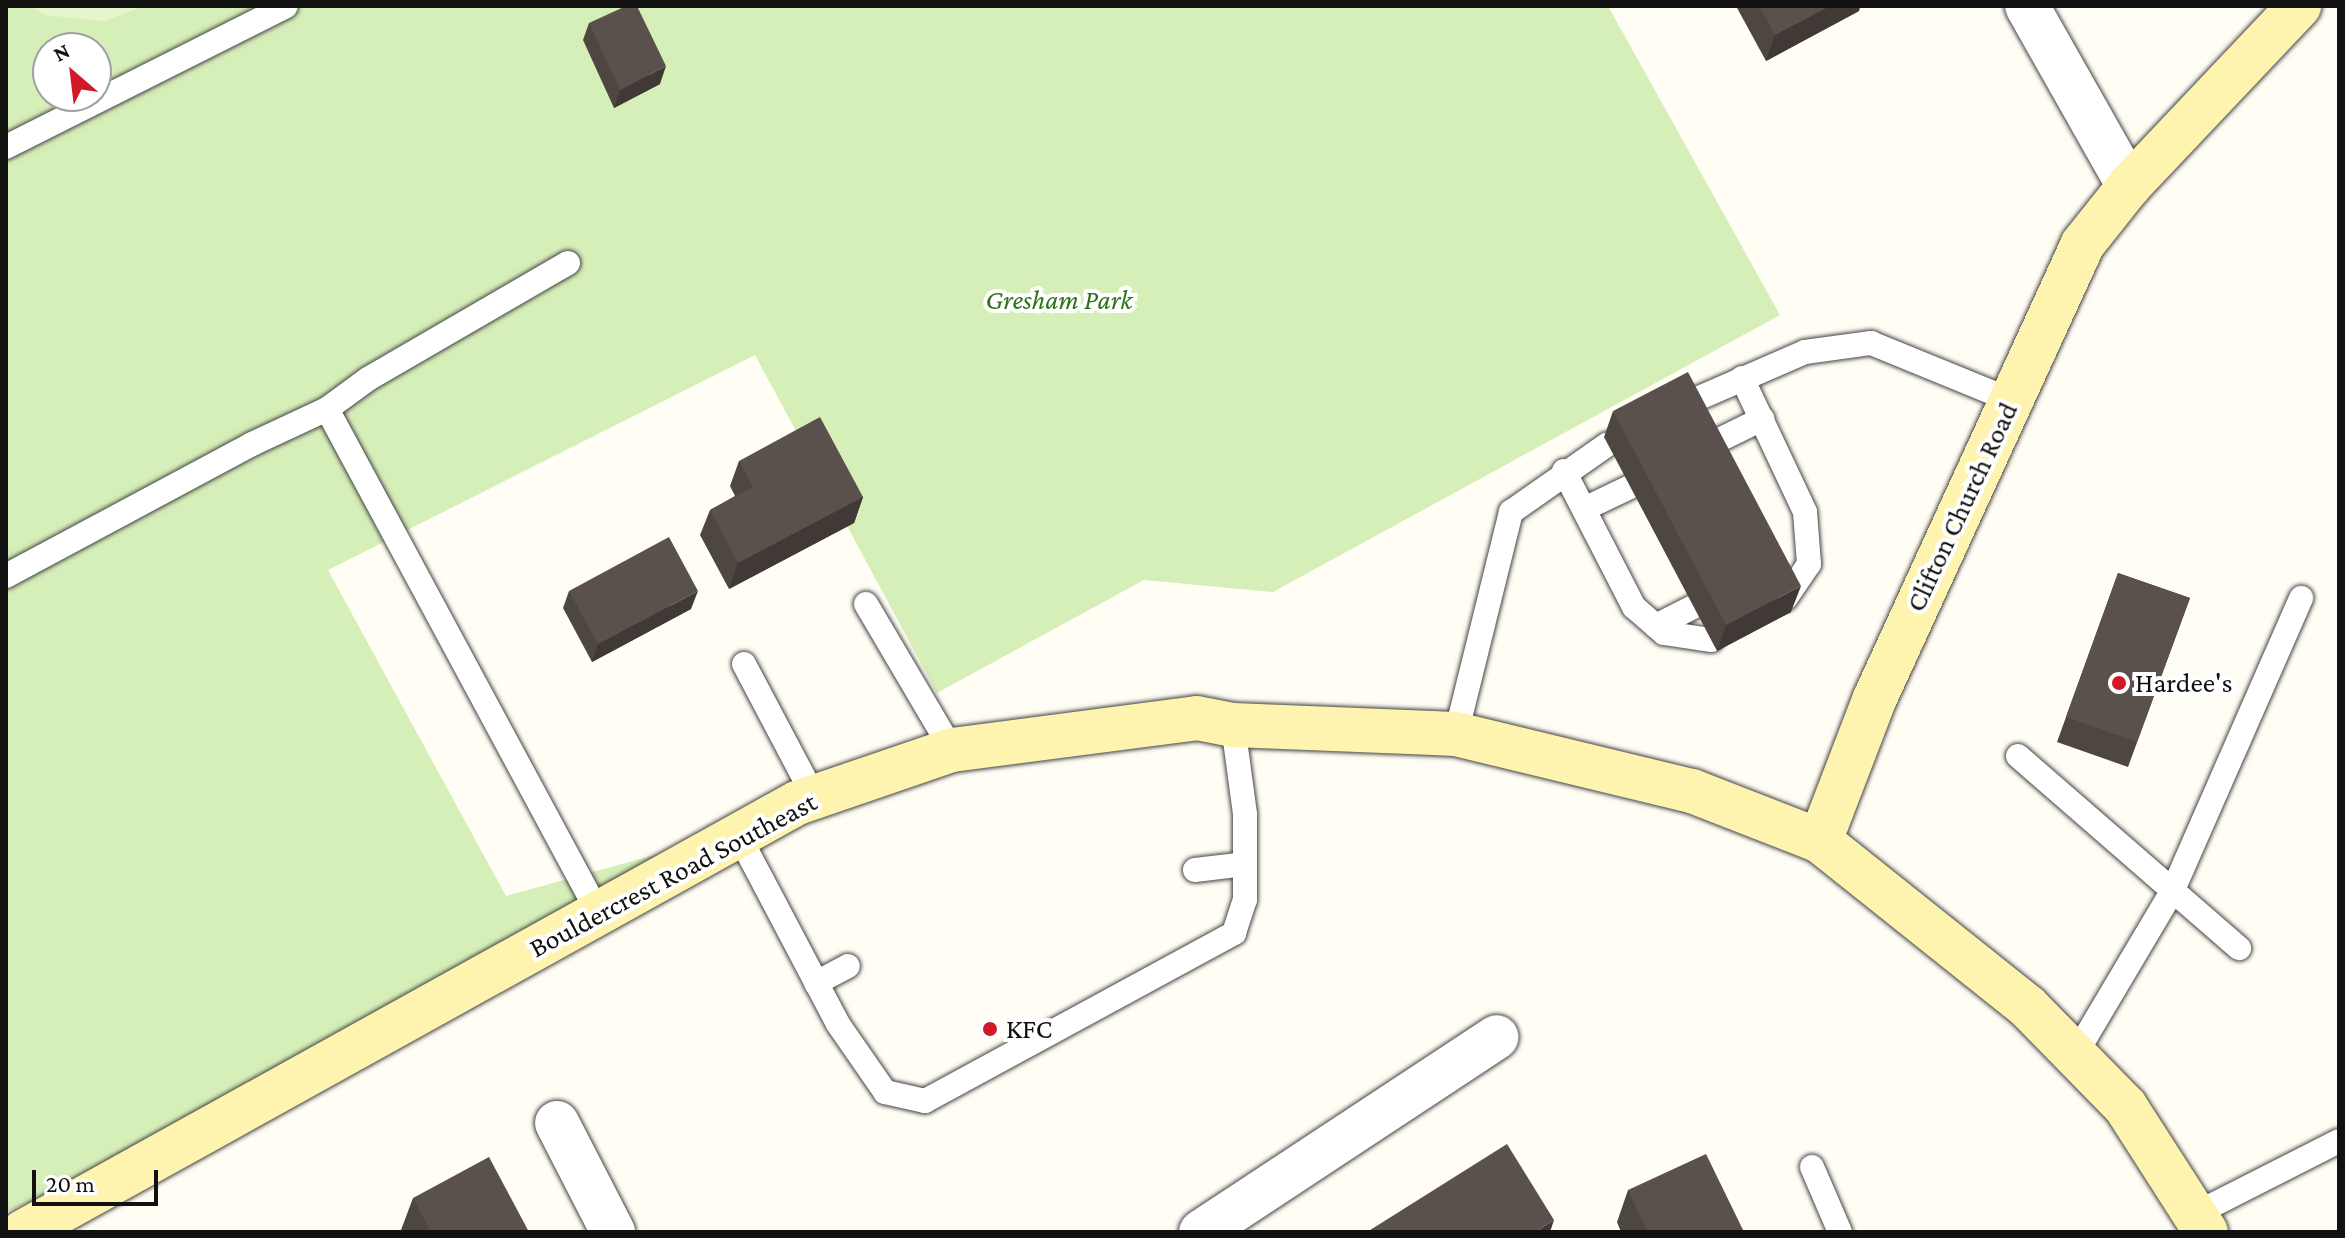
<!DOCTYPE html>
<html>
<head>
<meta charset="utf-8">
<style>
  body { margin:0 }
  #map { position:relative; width:2345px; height:1238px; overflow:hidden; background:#fffdf4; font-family:"Crimson Pro",serif }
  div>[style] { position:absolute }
  .green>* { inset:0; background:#d6efb9 }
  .pitch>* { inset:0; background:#e8f5cc }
  .roads { filter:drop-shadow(0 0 2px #444) drop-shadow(0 0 2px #444) }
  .lane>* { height:24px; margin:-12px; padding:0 12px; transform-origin:12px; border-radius:12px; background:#fff }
  .street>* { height:44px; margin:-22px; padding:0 22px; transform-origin:22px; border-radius:22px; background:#fff }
  .secondary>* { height:44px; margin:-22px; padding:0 22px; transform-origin:22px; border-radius:22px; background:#fff4af }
  .wall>* { inset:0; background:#4e4641 }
  .shaded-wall>* { inset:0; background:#403935 }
  .building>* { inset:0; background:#5b514c }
  .dots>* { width:22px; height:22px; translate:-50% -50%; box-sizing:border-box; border:4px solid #fff; border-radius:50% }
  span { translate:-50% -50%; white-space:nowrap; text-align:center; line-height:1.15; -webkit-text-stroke:8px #fff; paint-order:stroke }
  .park-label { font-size:28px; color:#2e7119; font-style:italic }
  .street-label { font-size:28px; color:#111 }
  .poi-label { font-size:28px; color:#111 }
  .left { translate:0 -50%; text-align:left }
  .frame { position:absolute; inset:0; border:8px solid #111; pointer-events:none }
  .north { position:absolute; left:32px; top:32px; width:80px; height:80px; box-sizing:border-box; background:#fff; border:2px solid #a0a0a0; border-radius:50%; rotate:332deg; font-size:22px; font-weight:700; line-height:32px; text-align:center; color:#111 }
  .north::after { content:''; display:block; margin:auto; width:28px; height:36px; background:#d11927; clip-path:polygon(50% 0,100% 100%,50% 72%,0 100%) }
  .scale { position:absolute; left:32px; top:1170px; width:126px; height:36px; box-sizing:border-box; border:4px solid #111; border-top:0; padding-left:10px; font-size:24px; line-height:28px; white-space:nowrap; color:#111; -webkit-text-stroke:6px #fff; paint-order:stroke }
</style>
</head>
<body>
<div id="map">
  <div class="green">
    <i style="clip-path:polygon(evenodd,6px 6px,1608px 6px,1780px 315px,1273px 592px,1144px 580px,937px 693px,755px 355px,328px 570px,506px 896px,676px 849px,173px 1139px,6px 1212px,6px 6px,48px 48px,96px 48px,96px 96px,48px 96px,48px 48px)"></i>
  </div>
  <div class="pitch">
    <i style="clip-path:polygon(31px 6px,145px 6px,104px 21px,45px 15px)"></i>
  </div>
  <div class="roads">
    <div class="lane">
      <i style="left:6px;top:147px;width:313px;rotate:-26.7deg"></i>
      <i style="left:568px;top:263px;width:231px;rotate:149.9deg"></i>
      <i style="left:368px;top:379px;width:51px;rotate:143.8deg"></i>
      <i style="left:327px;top:409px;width:571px;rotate:61.69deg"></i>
      <i style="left:1742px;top:378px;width:148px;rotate:64.8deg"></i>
      <i style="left:1805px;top:512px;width:52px;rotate:85.6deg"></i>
      <i style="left:1809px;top:564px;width:42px;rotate:124.4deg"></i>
      <i style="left:1683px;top:405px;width:133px;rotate:-23.5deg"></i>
      <i style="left:1805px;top:352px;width:67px;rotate:-7.8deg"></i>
      <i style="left:1871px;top:343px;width:151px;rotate:22.2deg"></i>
      <i style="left:1705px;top:447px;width:64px;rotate:-26.2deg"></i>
      <i style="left:1564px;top:471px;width:153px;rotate:62.8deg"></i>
      <i style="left:1634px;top:607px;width:40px;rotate:41deg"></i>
      <i style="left:1664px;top:633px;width:48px;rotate:8.5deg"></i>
      <i style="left:1584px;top:509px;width:51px;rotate:-25.6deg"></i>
      <i style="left:6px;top:576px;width:279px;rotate:-28.2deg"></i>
      <i style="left:252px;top:444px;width:83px;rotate:-25deg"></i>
      <i style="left:866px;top:604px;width:169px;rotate:59.5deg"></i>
      <i style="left:1656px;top:626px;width:42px;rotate:-27.2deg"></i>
      <i style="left:744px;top:664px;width:150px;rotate:62.2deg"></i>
      <i style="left:1456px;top:734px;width:229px;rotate:-76.1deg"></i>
      <i style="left:1511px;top:512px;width:118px;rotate:-35deg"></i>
      <i style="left:2018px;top:756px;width:293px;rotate:41deg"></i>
      <i style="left:739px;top:836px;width:212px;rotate:62.2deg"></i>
      <i style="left:838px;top:1024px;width:83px;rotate:55.3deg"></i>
      <i style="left:885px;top:1092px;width:41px;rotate:12.7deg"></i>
      <i style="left:925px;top:1101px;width:352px;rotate:-28.5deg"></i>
      <i style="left:1234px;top:933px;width:35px;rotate:-72deg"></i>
      <i style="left:1245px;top:900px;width:86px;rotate:-90deg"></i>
      <i style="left:1245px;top:814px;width:90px;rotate:-97.7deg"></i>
      <i style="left:1195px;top:870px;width:50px;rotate:-6.8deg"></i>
      <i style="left:816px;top:983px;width:36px;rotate:-28deg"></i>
      <i style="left:2075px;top:1055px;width:192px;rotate:-59.3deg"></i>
      <i style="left:2173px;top:890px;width:319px;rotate:-66.3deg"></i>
      <i style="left:1812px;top:1167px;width:71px;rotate:66.7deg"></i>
      <i style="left:2197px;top:1213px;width:159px;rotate:-26.9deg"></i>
    </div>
    <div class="street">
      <i style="left:2027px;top:6px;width:207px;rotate:60.5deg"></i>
      <i style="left:557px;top:1123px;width:123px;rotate:62.8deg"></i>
      <i style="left:1201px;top:1232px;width:354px;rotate:-33.4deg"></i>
    </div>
    <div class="secondary">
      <i style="left:1820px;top:841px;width:153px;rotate:-69deg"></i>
      <i style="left:1875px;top:698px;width:498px;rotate:-65.4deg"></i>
      <i style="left:2082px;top:245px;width:75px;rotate:-51.5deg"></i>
      <i style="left:2129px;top:186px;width:248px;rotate:-46.6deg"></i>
      <i style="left:23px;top:1232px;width:885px;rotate:-29deg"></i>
      <i style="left:797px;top:803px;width:164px;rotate:-18.9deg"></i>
      <i style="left:952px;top:750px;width:247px;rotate:-7.4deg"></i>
      <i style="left:1197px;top:718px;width:37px;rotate:11deg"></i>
      <i style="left:1233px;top:725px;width:223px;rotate:2.3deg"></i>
      <i style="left:1456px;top:734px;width:243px;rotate:13.6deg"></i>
      <i style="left:1692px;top:791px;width:137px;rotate:21.3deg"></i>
      <i style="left:1820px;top:841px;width:266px;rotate:38.6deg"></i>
      <i style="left:2028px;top:1007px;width:139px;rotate:45.6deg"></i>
      <i style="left:2125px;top:1106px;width:150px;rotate:57.3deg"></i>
    </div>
  </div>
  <div class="wall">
    <i style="clip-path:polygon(1736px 6px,1860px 6px,1859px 11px,1766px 61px)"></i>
    <i style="clip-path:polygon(589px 23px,660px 84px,614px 108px,583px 40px)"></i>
    <i style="clip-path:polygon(1613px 411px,1791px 612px,1717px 651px,1604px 437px)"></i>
    <i style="clip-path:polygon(739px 461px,863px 497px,854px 523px,729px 589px,700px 535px,710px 510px,735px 496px,730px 486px)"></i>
    <i style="clip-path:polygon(2118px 573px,2190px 598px,2128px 767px,2057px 742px)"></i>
    <i style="clip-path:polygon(569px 591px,691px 609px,592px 662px,563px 608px)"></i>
    <i style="clip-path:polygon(1628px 1190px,1744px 1232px,1621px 1232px,1617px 1222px)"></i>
    <i style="clip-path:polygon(413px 1198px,529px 1232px,402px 1232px,401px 1230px)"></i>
  </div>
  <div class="shaded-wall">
    <i style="clip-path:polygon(1830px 6px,1860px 6px,1859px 11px,1766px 61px,1775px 35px)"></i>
    <i style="clip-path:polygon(666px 66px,660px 84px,614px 108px,620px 90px)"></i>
    <i style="clip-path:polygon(863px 497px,854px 523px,729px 589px,738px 563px)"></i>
    <i style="clip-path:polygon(1801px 586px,1791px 612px,1717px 651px,1726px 625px)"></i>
    <i style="clip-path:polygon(698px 591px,691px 609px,592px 662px,598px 644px)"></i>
    <i style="clip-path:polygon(1554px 1220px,1550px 1232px,1535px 1232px)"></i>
  </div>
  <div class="building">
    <i style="clip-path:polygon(626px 6px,637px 6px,666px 66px,620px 90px,589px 23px)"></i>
    <i style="clip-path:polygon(1759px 6px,1830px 6px,1775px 35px)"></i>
    <i style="clip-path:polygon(1688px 372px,1801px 586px,1726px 625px,1613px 411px)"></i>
    <i style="clip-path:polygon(820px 417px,863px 497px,738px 563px,710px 510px,753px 487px,739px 461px)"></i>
    <i style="clip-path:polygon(669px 537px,698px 591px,598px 644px,569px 591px)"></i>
    <i style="clip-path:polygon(2118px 573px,2190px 598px,2137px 742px,2066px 717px)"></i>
    <i style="clip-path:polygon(1507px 1144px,1554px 1220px,1535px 1232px,1367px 1232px)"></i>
    <i style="clip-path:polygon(1706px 1154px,1744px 1232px,1648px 1232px,1628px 1190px)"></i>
    <i style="clip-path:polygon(489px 1157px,529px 1232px,431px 1232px,413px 1198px)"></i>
  </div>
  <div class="dots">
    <i style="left:2119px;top:683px;background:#d11927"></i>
    <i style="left:990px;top:1029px;background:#d11927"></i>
  </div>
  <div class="park-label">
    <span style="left:1059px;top:300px">Gresham Park</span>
  </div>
  <div class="street-label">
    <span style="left:1962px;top:507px;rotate:-65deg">Clifton Church Road</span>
    <span style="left:673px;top:875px;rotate:-28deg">Bouldercrest Road Southeast</span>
  </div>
  <div class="poi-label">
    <span class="left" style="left:2135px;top:683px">Hardee's</span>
    <span class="left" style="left:1006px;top:1029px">KFC</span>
  </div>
  <div class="frame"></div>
  <div class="north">N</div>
  <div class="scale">20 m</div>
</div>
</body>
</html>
